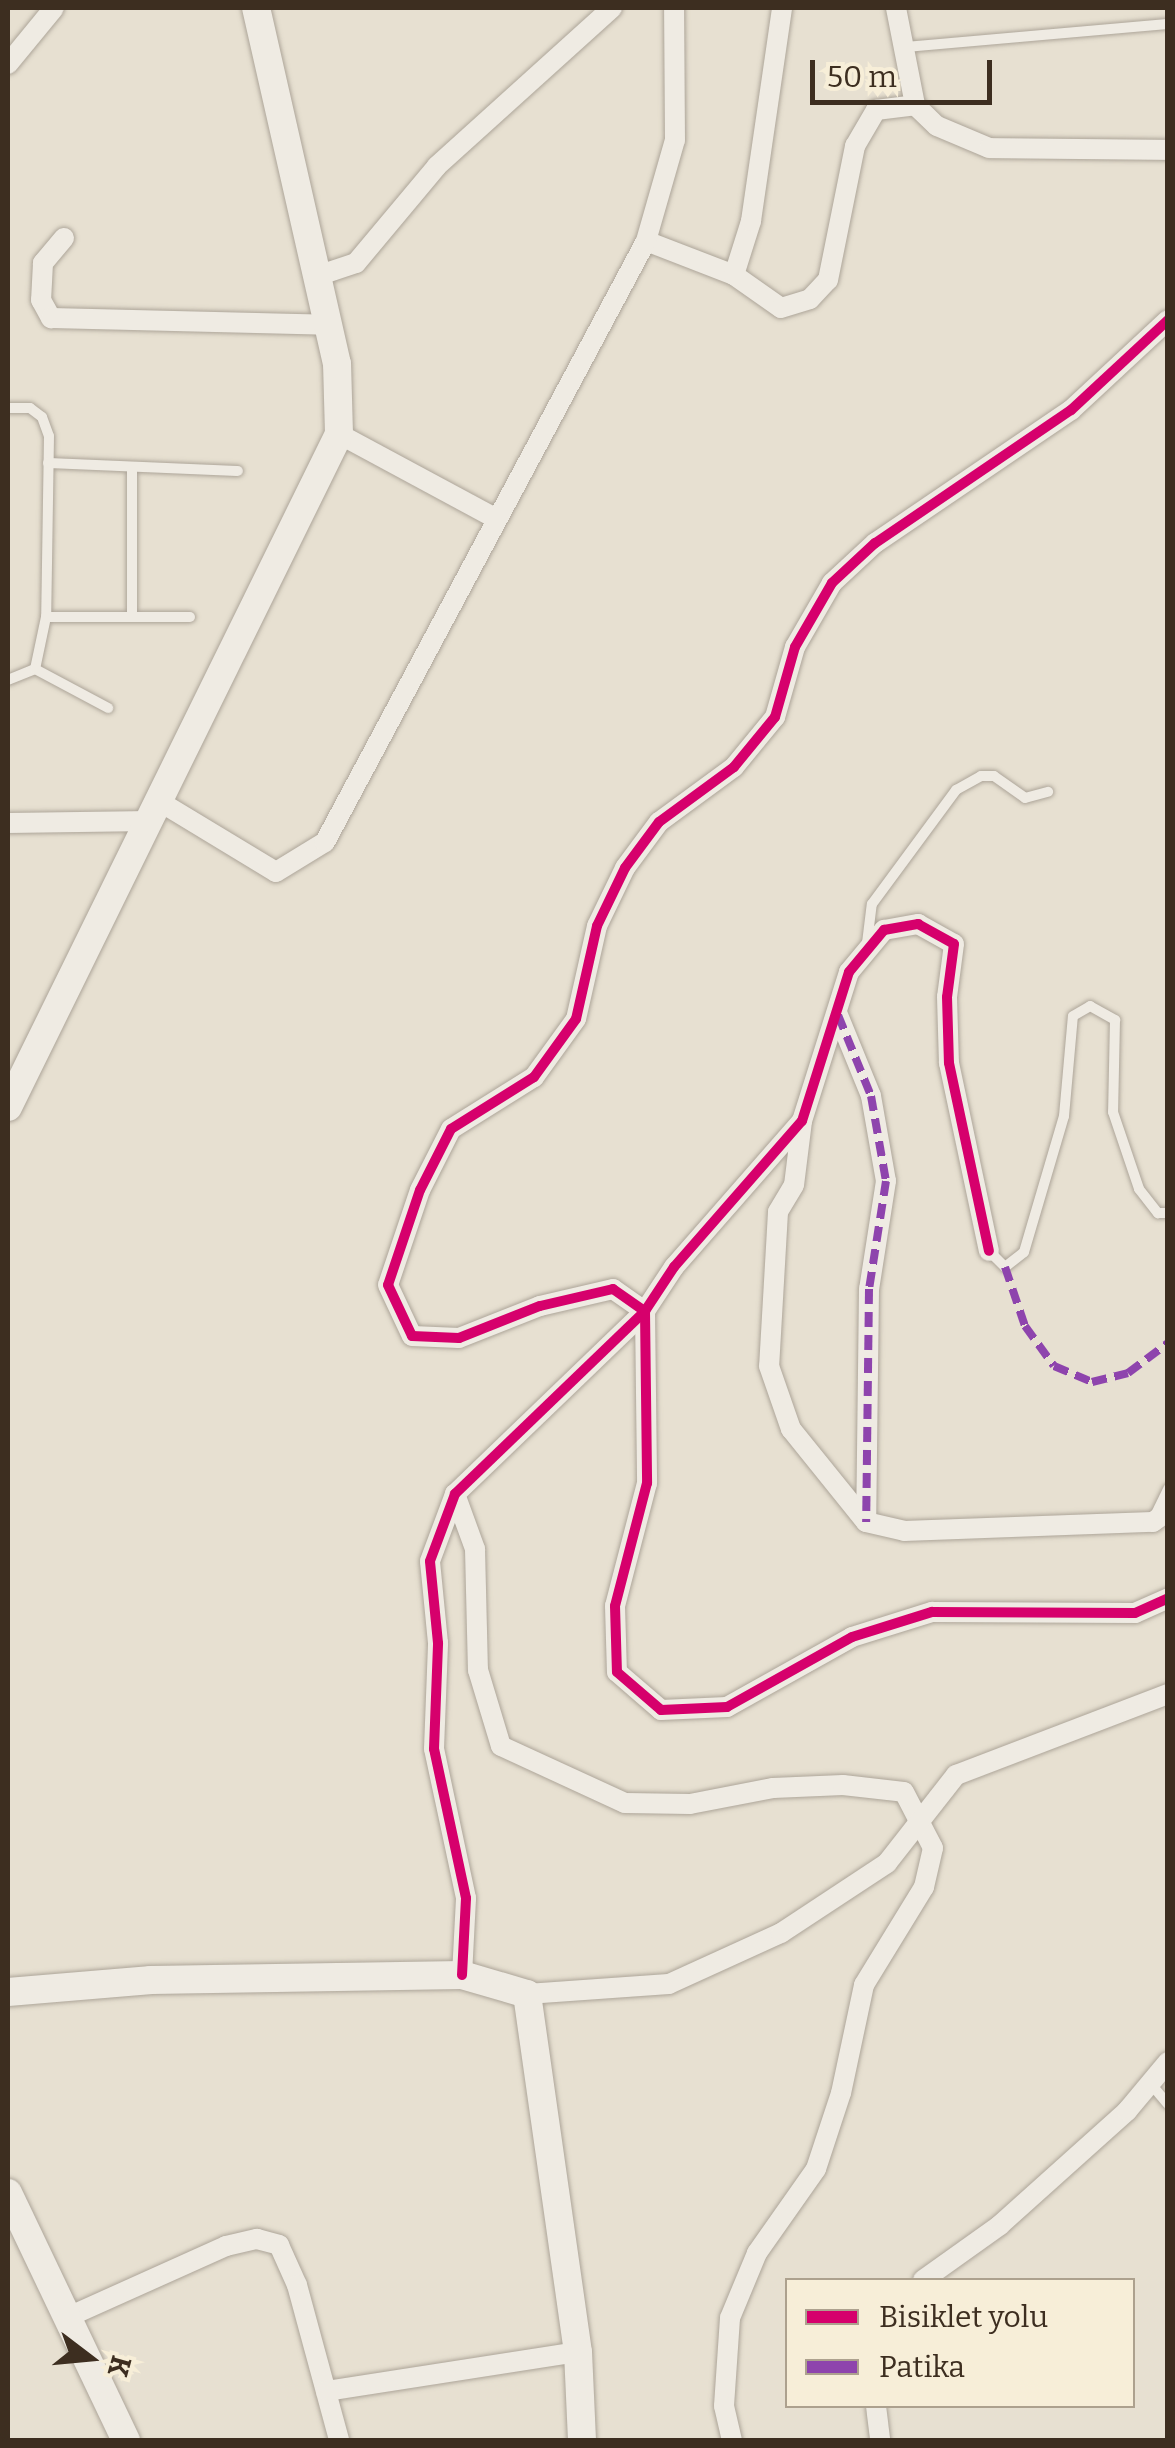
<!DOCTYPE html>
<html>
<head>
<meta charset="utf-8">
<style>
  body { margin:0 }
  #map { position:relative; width:1175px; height:2448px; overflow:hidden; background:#e7e0d1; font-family:Bitter,serif }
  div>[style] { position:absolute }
  .roads { filter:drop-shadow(0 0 2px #ada599) drop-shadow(0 0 2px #ada599) }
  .lane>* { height:10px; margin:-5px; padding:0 5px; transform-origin:5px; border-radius:5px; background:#efebe3 }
  .street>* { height:20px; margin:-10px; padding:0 10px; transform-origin:10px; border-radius:10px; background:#efebe3 }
  .secondary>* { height:28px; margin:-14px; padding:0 14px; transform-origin:14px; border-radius:14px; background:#efebe3 }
  .quiet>* { height:8px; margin-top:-4px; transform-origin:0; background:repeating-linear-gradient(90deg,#8e44ad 0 15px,transparent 0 23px) }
  .cycleway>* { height:10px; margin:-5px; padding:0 5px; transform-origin:5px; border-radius:5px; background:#d6006c }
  span { translate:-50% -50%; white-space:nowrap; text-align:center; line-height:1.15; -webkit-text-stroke:8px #f7eed8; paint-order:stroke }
  .frame { position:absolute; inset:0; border:10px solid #3d2e20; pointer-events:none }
  .legend { position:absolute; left:785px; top:2278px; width:350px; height:130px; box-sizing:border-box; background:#f7eed8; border:2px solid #ada18e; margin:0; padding:12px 18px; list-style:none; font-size:30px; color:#3d2e20 }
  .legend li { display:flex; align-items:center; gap:20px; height:50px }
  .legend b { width:50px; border:2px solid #ada18e }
  .north { position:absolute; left:40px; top:2308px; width:100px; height:100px; -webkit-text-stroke:8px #f7eed8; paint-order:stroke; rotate:106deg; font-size:28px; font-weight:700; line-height:40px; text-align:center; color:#3d2e20 }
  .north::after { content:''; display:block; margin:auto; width:35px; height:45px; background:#3d2e20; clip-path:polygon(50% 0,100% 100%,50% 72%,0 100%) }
  .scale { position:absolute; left:810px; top:60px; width:182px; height:45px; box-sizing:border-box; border:5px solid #3d2e20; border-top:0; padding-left:12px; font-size:30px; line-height:35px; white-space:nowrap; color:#3d2e20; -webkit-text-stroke:8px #f7eed8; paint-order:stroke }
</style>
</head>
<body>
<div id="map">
  <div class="roads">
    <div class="lane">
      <i style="left:905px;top:47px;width:264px;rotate:-5deg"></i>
      <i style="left:8px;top:408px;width:22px"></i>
      <i style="left:30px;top:408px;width:15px;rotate:37deg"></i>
      <i style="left:42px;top:417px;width:20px;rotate:70deg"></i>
      <i style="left:49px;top:436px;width:181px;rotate:90.9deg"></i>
      <i style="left:46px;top:617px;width:53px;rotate:101.9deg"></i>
      <i style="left:35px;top:669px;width:29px;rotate:158deg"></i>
      <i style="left:48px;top:463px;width:190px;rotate:2.4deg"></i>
      <i style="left:46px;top:617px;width:144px"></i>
      <i style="left:132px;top:617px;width:147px;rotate:-90deg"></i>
      <i style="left:35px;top:669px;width:83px;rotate:28.1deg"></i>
      <i style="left:867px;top:943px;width:39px;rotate:-83deg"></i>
      <i style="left:872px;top:904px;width:142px;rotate:-53.6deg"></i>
      <i style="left:956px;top:790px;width:29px;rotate:-29deg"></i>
      <i style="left:981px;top:776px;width:13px"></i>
      <i style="left:994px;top:776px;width:38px;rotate:35deg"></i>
      <i style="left:1025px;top:798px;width:24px;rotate:-15deg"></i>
      <i style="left:989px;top:1251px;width:23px;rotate:45deg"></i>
      <i style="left:1005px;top:1267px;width:24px;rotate:-38deg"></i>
      <i style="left:1024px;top:1252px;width:142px;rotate:-73.6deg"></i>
      <i style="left:1064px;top:1116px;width:100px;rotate:-84.9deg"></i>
      <i style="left:1073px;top:1016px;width:20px;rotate:-30deg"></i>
      <i style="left:1090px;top:1006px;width:29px;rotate:29deg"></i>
      <i style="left:1115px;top:1020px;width:92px;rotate:91.2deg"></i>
      <i style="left:1113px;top:1112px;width:81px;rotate:71.3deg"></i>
      <i style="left:1139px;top:1189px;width:31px;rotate:52deg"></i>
      <i style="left:1158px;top:1213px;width:10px"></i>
      <i style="left:1155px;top:1516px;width:30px;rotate:-64deg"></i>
      <i style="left:1151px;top:2084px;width:26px;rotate:50deg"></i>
    </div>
    <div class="street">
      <i style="left:896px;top:8px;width:99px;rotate:78.9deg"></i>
      <i style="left:915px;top:105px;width:30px;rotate:44deg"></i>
      <i style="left:937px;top:126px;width:56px;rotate:22.9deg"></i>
      <i style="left:989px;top:148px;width:179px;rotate:0.6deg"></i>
      <i style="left:8px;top:64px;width:72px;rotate:-50.6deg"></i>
      <i style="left:64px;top:238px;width:33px;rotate:130deg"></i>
      <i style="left:43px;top:263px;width:37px;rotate:93deg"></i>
      <i style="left:41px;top:300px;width:21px;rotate:61deg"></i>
      <i style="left:51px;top:318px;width:277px;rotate:1.4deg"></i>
      <i style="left:646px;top:241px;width:94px;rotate:21.1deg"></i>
      <i style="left:734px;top:275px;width:57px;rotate:35.1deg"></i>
      <i style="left:781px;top:308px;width:30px;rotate:-17deg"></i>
      <i style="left:810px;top:299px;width:26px;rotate:-47deg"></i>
      <i style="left:828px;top:280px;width:137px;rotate:-78.6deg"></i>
      <i style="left:855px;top:146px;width:42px;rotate:-59.7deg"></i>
      <i style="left:876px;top:110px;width:39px;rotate:-7deg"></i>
      <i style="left:734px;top:275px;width:57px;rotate:-72.5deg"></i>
      <i style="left:751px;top:221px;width:215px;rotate:-81.7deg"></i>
      <i style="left:317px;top:276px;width:41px;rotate:-18.4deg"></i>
      <i style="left:356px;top:263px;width:126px;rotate:-50.1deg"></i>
      <i style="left:437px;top:166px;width:236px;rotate:-42.1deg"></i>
      <i style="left:1168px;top:320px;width:132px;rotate:137.1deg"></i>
      <i style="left:1071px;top:410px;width:237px;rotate:145.8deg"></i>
      <i style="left:875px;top:543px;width:59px;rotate:137.1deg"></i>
      <i style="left:832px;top:583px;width:74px;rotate:120deg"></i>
      <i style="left:795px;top:647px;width:73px;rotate:105.9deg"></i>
      <i style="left:775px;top:717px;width:65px;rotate:129.4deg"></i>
      <i style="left:734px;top:767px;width:93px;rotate:143.7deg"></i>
      <i style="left:659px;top:822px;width:57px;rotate:126.5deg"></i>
      <i style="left:625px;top:868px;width:64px;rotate:115.8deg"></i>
      <i style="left:597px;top:926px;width:95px;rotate:102.7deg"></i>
      <i style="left:576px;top:1019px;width:72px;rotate:125.9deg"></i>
      <i style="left:534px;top:1077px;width:98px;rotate:147.9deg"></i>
      <i style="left:451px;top:1129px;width:68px;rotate:116.9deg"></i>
      <i style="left:420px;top:1190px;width:100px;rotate:108.6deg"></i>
      <i style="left:388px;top:1285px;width:56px;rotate:64.8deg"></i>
      <i style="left:412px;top:1336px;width:47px;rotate:2.4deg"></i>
      <i style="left:459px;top:1338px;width:87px;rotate:-21.6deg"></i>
      <i style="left:540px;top:1306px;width:75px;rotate:-13.1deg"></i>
      <i style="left:613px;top:1289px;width:39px;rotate:35deg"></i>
      <i style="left:645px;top:1311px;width:172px;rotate:89.3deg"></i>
      <i style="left:647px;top:1483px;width:127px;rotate:104.6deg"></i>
      <i style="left:615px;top:1606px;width:66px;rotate:88.3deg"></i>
      <i style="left:617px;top:1672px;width:58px;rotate:40.8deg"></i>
      <i style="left:661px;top:1710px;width:66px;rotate:-2.6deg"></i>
      <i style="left:727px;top:1707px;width:143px;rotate:-29.2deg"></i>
      <i style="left:852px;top:1637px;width:84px;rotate:-17.4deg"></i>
      <i style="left:932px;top:1612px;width:203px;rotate:0.3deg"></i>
      <i style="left:1135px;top:1613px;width:36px;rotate:-24deg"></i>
      <i style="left:339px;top:434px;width:179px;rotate:28.3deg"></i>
      <i style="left:162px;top:803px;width:133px;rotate:31.2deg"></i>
      <i style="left:276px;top:872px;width:57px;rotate:-31.5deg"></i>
      <i style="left:325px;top:842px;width:681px;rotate:-61.89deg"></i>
      <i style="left:646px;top:241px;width:105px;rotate:-74deg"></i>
      <i style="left:675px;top:140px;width:132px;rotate:-90.4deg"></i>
      <i style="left:8px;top:823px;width:143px;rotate:-0.8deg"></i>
      <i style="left:838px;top:1015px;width:87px;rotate:67.8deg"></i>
      <i style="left:871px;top:1096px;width:86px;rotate:80deg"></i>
      <i style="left:886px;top:1181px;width:109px;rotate:98.9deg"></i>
      <i style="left:869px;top:1289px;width:233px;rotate:90.7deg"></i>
      <i style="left:802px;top:1121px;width:64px;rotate:97.1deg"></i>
      <i style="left:794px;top:1185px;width:31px;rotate:121deg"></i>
      <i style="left:778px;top:1212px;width:154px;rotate:93.3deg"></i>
      <i style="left:769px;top:1366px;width:67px;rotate:70.8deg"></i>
      <i style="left:791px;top:1429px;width:119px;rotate:51.1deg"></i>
      <i style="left:866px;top:1522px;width:39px;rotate:13deg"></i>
      <i style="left:904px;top:1531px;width:249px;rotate:-2.1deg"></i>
      <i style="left:1153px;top:1522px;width:19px;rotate:-36deg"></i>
      <i style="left:455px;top:1494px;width:59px;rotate:70deg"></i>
      <i style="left:475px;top:1549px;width:121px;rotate:88.6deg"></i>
      <i style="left:478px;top:1670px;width:79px;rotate:73.2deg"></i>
      <i style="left:501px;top:1746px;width:136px;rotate:24.7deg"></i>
      <i style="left:625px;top:1803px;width:65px;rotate:0.9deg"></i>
      <i style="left:690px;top:1804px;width:85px;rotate:-10.9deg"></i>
      <i style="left:773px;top:1788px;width:70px;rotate:-2.5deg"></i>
      <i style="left:843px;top:1785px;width:61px;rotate:6.5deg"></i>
      <i style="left:904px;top:1792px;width:63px;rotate:62.6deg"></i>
      <i style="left:933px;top:1848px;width:40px;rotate:103deg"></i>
      <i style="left:924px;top:1887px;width:115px;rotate:121.5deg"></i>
      <i style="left:864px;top:1985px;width:110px;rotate:102deg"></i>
      <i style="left:841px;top:2093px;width:80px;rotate:108.2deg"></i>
      <i style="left:816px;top:2169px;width:103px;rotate:125.1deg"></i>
      <i style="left:757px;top:2253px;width:70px;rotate:112.6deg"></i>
      <i style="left:730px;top:2318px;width:88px;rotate:93.9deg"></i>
      <i style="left:724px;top:2406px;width:35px;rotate:77deg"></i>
      <i style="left:462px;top:1975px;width:77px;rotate:-87deg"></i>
      <i style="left:466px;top:1898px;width:152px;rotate:-102.1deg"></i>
      <i style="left:434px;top:1749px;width:106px;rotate:-87.8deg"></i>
      <i style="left:438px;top:1643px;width:82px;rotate:-95.6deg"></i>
      <i style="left:430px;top:1561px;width:72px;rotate:-69.5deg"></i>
      <i style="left:455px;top:1494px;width:264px;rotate:-43.9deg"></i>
      <i style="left:645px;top:1311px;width:53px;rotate:-56.6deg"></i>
      <i style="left:674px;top:1267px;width:194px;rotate:-48.8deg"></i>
      <i style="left:802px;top:1121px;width:156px;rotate:-72.5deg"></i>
      <i style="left:849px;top:972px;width:55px;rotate:-50.2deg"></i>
      <i style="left:884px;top:930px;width:35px;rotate:-10deg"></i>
      <i style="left:918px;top:924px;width:41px;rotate:29.1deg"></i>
      <i style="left:954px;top:944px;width:53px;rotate:97.5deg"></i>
      <i style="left:947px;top:997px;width:66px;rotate:88.3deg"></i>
      <i style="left:949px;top:1063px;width:192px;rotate:78deg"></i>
      <i style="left:527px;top:1994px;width:142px;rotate:-4deg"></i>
      <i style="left:669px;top:1984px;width:123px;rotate:-24.5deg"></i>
      <i style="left:781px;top:1933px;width:127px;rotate:-33.4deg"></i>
      <i style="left:887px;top:1863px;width:112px;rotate:-51.9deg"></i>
      <i style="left:956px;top:1775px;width:227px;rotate:-20.9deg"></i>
      <i style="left:923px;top:2280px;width:95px;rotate:-35.5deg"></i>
      <i style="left:1000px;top:2225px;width:171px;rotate:-41.9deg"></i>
      <i style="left:1127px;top:2111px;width:64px;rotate:-50.1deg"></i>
      <i style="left:68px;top:2317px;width:173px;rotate:-24.2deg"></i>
      <i style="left:226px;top:2246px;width:32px;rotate:-13deg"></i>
      <i style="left:257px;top:2239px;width:23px;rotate:15deg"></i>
      <i style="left:279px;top:2245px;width:44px;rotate:65.8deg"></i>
      <i style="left:297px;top:2285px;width:161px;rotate:74.8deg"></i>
      <i style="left:326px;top:2391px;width:255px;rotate:-8.8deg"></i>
      <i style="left:876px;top:2406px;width:34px;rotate:83deg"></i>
    </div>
    <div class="secondary">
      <i style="left:8px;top:1107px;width:750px;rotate:-63.81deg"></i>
      <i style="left:339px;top:434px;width:70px;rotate:-91.6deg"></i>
      <i style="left:337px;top:364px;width:365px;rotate:-102.8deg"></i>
      <i style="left:8px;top:1992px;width:144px;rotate:-4.8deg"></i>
      <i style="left:151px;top:1980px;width:311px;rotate:-0.9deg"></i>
      <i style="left:462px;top:1975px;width:68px;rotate:16.3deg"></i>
      <i style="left:527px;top:1994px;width:362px;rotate:81.9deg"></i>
      <i style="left:578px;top:2352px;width:88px;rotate:87.4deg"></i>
      <i style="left:8px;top:2193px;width:274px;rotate:64.5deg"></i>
    </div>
  </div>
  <div class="quiet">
    <i style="left:838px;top:1015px;width:87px;rotate:67.8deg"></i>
    <i style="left:871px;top:1096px;width:86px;rotate:80deg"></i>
    <i style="left:886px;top:1181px;width:109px;rotate:98.9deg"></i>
    <i style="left:869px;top:1289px;width:233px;rotate:90.7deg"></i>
    <i style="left:1005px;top:1267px;width:62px;rotate:71.3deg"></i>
    <i style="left:1025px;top:1326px;width:49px;rotate:54.1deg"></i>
    <i style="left:1054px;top:1366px;width:41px;rotate:22.8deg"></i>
    <i style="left:1092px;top:1382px;width:37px;rotate:-14deg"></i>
    <i style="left:1128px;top:1373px;width:50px;rotate:-36.9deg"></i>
  </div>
  <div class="cycleway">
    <i style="left:1168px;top:320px;width:132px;rotate:137.1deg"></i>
    <i style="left:1071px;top:410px;width:237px;rotate:145.8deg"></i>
    <i style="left:875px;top:543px;width:59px;rotate:137.1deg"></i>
    <i style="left:832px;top:583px;width:74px;rotate:120deg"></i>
    <i style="left:795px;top:647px;width:73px;rotate:105.9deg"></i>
    <i style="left:775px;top:717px;width:65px;rotate:129.4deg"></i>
    <i style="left:734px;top:767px;width:93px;rotate:143.7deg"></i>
    <i style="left:659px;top:822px;width:57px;rotate:126.5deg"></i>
    <i style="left:625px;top:868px;width:64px;rotate:115.8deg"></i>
    <i style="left:597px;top:926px;width:95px;rotate:102.7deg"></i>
    <i style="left:576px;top:1019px;width:72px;rotate:125.9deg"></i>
    <i style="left:534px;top:1077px;width:98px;rotate:147.9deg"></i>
    <i style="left:451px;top:1129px;width:68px;rotate:116.9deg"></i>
    <i style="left:420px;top:1190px;width:100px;rotate:108.6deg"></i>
    <i style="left:388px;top:1285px;width:56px;rotate:64.8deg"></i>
    <i style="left:412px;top:1336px;width:47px;rotate:2.4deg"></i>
    <i style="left:459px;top:1338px;width:87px;rotate:-21.6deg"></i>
    <i style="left:540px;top:1306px;width:75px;rotate:-13.1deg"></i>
    <i style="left:613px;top:1289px;width:39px;rotate:35deg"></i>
    <i style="left:645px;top:1311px;width:172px;rotate:89.3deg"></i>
    <i style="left:647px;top:1483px;width:127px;rotate:104.6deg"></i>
    <i style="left:615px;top:1606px;width:66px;rotate:88.3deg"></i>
    <i style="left:617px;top:1672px;width:58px;rotate:40.8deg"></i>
    <i style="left:661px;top:1710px;width:66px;rotate:-2.6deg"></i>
    <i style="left:727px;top:1707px;width:143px;rotate:-29.2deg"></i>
    <i style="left:852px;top:1637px;width:84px;rotate:-17.4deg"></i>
    <i style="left:932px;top:1612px;width:203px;rotate:0.3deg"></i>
    <i style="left:1135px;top:1613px;width:36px;rotate:-24deg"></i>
    <i style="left:462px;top:1975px;width:77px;rotate:-87deg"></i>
    <i style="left:466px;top:1898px;width:152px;rotate:-102.1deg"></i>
    <i style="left:434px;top:1749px;width:106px;rotate:-87.8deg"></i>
    <i style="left:438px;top:1643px;width:82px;rotate:-95.6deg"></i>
    <i style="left:430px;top:1561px;width:72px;rotate:-69.5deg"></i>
    <i style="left:455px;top:1494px;width:264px;rotate:-43.9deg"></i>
    <i style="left:645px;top:1311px;width:53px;rotate:-56.6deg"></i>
    <i style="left:674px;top:1267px;width:194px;rotate:-48.8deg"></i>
    <i style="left:802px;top:1121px;width:156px;rotate:-72.5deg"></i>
    <i style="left:849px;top:972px;width:55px;rotate:-50.2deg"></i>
    <i style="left:884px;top:930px;width:35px;rotate:-10deg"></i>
    <i style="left:918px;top:924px;width:41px;rotate:29.1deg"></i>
    <i style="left:954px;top:944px;width:53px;rotate:97.5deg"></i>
    <i style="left:947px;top:997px;width:66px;rotate:88.3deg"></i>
    <i style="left:949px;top:1063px;width:192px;rotate:78deg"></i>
  </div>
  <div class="frame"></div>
  <ul class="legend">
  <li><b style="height:12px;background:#d6006c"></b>Bisiklet yolu</li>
  <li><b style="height:12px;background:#8e44ad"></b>Patika</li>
  </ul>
  <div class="north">K</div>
  <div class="scale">50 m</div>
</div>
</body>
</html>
